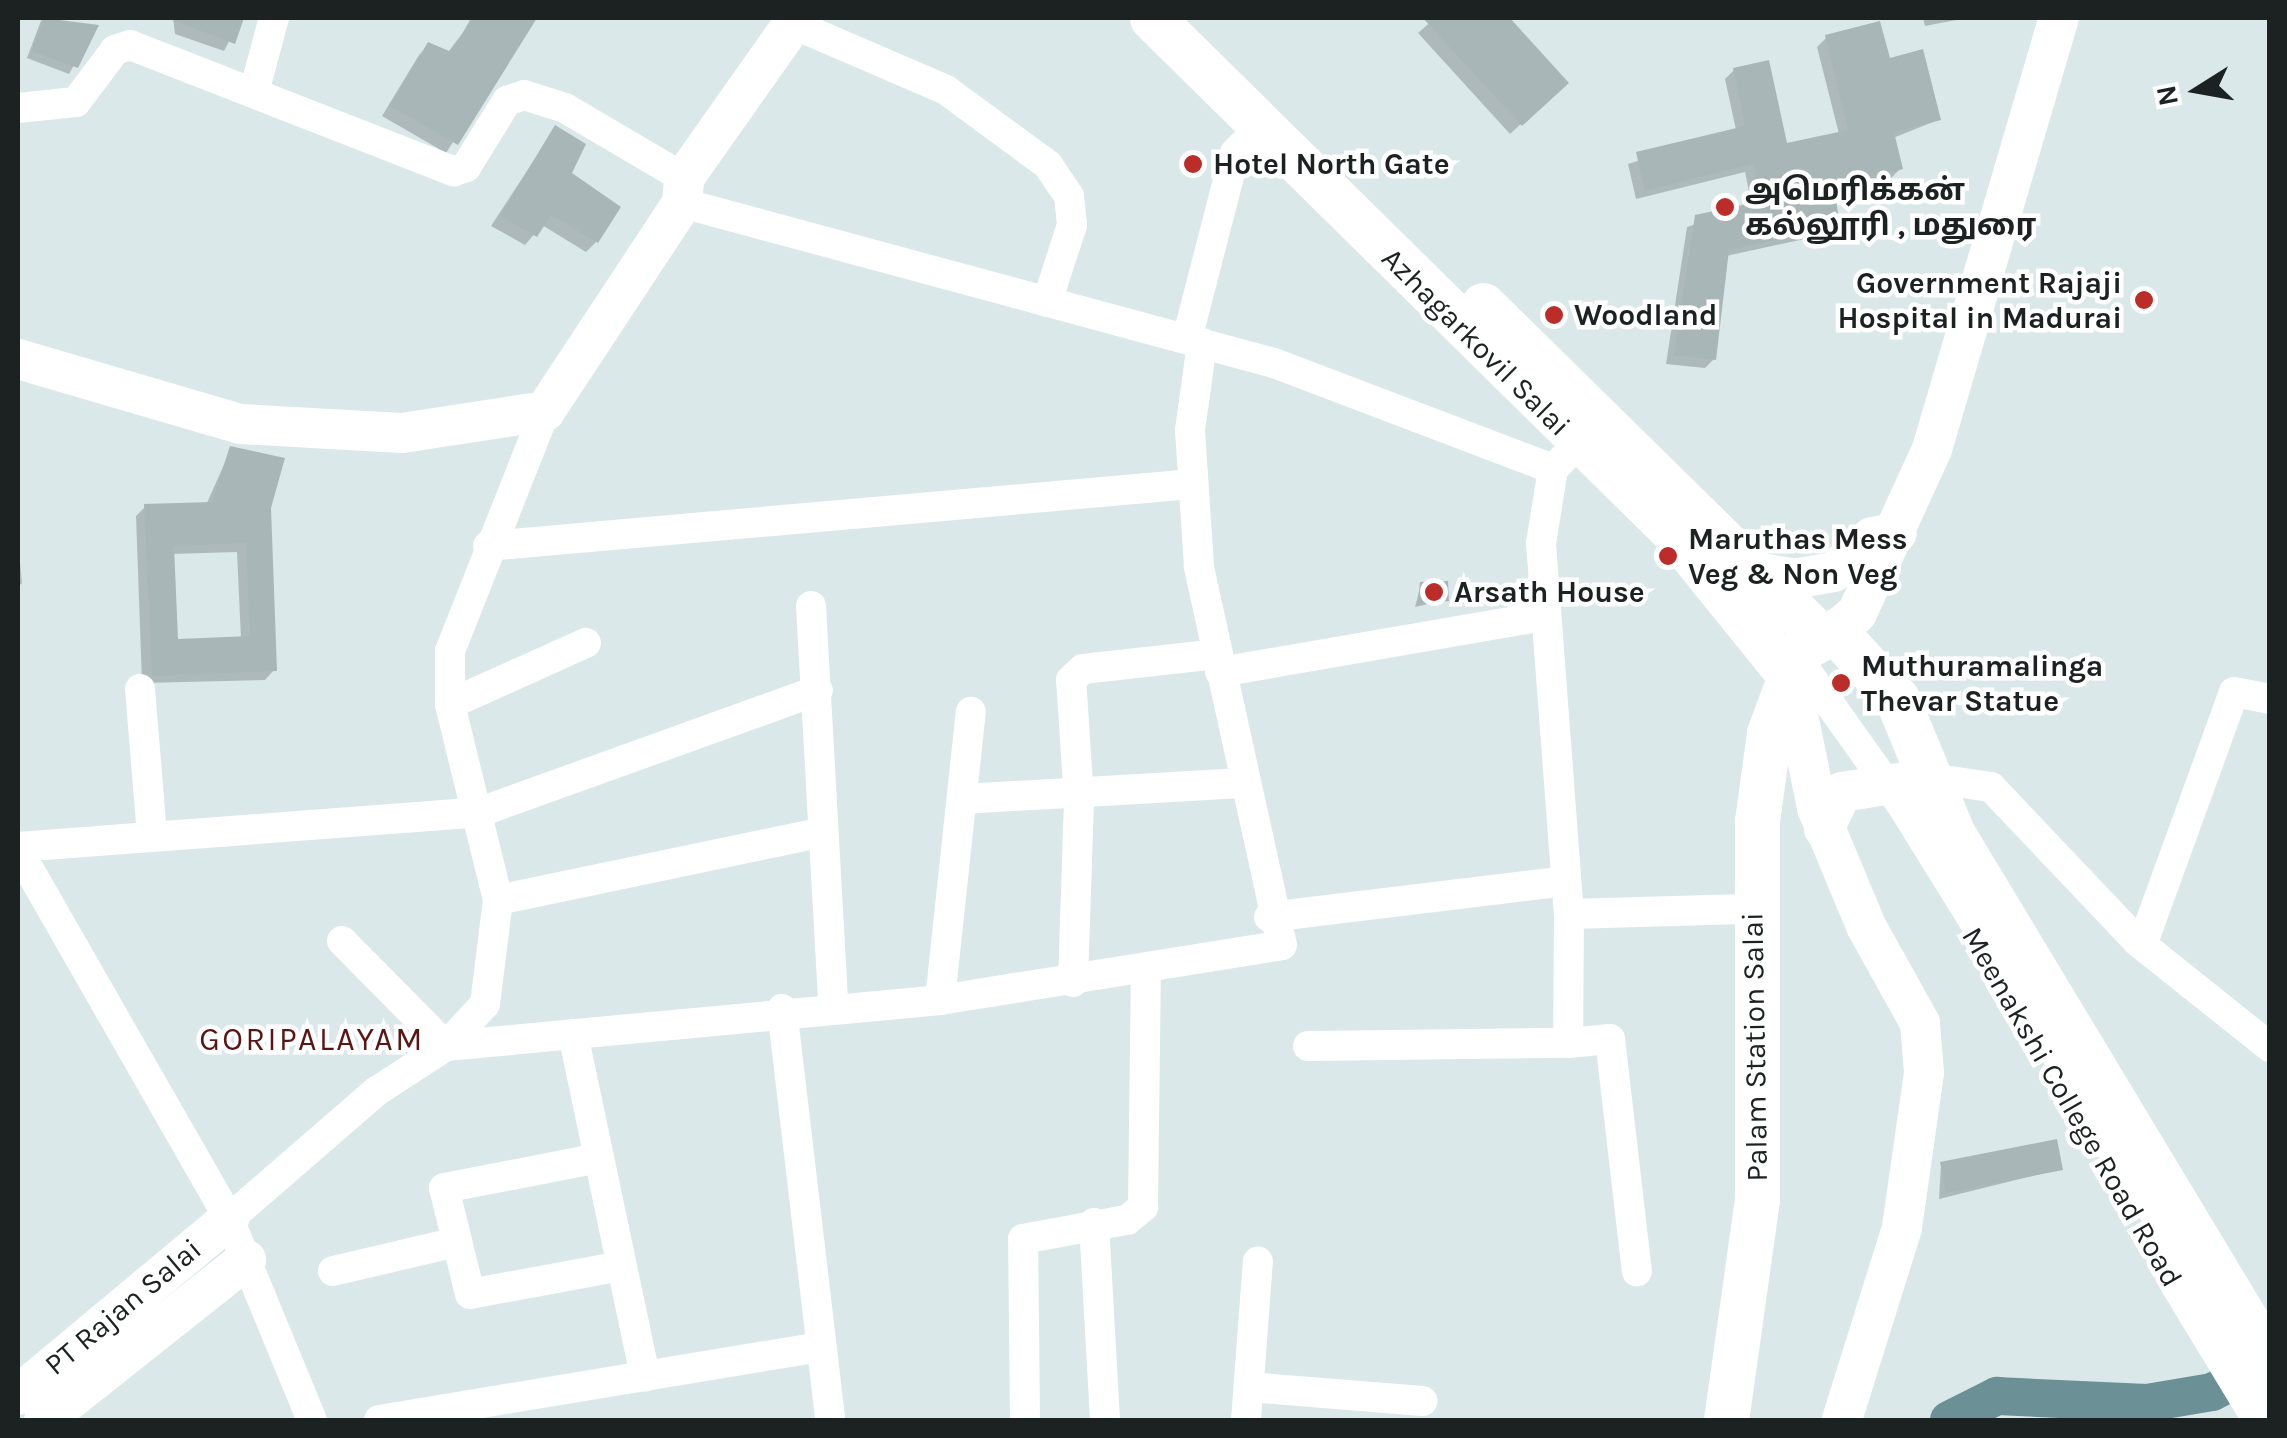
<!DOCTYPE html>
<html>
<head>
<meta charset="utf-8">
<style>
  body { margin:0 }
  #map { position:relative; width:2287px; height:1438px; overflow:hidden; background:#dae8ea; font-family:Karla,"Noto Sans Tamil",sans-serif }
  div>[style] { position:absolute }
  .shadow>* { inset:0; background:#0003 }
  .river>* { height:38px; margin:-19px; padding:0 19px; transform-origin:19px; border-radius:19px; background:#6b9196 }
  .building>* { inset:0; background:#a9b6b8 }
  .minor>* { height:30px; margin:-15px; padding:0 15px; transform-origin:15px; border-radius:15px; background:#fff }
  .major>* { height:40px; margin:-20px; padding:0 20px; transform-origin:20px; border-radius:20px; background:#fff }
  .highway>* { height:45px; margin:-22.5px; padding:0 22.5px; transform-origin:22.5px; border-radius:22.5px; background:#fff }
  .dots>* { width:28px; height:28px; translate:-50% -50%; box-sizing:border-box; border:5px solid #fff; border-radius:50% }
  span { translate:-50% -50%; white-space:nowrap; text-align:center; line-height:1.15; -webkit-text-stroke:9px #fff; paint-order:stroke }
  .poi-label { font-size:30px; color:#1c2122; font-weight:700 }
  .left { translate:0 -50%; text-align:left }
  .right { translate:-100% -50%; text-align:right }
  .street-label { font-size:30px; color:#1c2122 }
  .neighbourhood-label { font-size:32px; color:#5a1613; letter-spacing:2.5px }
  .frame { position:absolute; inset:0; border:20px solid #1c2122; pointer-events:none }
  .north { position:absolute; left:2147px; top:40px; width:100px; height:100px; -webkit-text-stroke:8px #fff; paint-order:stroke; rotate:259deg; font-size:28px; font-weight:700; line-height:40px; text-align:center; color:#1c2122 }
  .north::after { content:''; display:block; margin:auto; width:35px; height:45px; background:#1c2122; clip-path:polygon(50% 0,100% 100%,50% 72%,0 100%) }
</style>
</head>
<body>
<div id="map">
  <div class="shadow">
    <i style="clip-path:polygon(42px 18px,96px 27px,69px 74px,27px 58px)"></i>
    <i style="clip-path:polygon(173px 18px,241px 18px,224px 51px,175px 34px)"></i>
    <i style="clip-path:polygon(471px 18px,533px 18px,446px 153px,382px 116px,419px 55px,429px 45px,452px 52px)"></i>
    <i style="clip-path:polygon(1435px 18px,1507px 18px,1566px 82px,1510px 134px,1418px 33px)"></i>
    <i style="clip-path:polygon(1923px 18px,1967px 18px,1925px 26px)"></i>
    <i style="clip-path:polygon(1826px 38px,1888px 61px,1938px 120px,1893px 138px,1901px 168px,1891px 178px,1833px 192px,1838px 225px,1828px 234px,1726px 256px,1714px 359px,1705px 368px,1666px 364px,1687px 227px,1752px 206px,1745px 172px,1636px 199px,1628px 164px,1736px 130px,1725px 79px,1734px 70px,1785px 146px,1839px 134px,1817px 47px)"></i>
    <i style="clip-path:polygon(555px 128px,596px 242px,586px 252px,542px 225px,525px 245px,491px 226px)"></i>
    <i style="clip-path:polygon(evenodd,231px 449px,268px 507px,274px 670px,265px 680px,142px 683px,136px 516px,145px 507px,206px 505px,231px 449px,237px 552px,241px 639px,176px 641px,172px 554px,237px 552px)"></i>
    <i style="clip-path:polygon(18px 543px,22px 583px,18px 587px)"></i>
    <i style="clip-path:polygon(1421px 584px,1447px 600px,1415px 607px)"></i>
    <i style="clip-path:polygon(1941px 1165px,2060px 1169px,1939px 1199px)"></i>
  </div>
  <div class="river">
    <i style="left:1949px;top:1420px;width:54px;rotate:-26.6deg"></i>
    <i style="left:1997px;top:1396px;width:150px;rotate:2.7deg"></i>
    <i style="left:2147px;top:1403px;width:66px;rotate:-9.6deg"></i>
    <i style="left:2212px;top:1392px;width:57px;rotate:-27deg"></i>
  </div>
  <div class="building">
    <i style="clip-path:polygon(44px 18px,99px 25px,78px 68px,32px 51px)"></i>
    <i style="clip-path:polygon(167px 18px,244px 18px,235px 44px)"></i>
    <i style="clip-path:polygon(474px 18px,537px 18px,458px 145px,390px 106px,428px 42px,449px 51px)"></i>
    <i style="clip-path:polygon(1423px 18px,1510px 18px,1569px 83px,1522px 126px)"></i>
    <i style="clip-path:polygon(1880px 21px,1890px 58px,1923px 49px,1941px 120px,1894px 132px,1903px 169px,1834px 187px,1840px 226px,1729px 250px,1716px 360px,1674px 355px,1695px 215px,1761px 201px,1753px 164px,1645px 191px,1636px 152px,1745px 126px,1733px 68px,1769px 60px,1787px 143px,1848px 130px,1825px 35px)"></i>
    <i style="clip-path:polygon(555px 125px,586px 144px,572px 173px,621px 207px,598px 243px,551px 215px,537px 237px,500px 216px)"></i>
    <i style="clip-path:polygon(evenodd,230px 446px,285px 458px,271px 508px,277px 671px,152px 676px,144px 504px,212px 502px,230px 446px,246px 543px,250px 636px,178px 639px,174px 546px,246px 543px)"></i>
    <i style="clip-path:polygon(1448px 581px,1449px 601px,1418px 604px,1420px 582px)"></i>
    <i style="clip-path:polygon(2057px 1139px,2063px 1170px,1946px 1193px,1940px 1162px)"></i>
  </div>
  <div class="minor">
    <i style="left:793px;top:24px;width:167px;rotate:23.3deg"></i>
    <i style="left:946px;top:90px;width:127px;rotate:36.3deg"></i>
    <i style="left:1048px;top:165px;width:37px;rotate:56deg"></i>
    <i style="left:1069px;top:196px;width:29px;rotate:84deg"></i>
    <i style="left:1072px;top:225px;width:81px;rotate:108deg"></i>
    <i style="left:254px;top:92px;width:77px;rotate:-74.9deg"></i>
    <i style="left:18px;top:108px;width:58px;rotate:-5.9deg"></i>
    <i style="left:76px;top:102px;width:65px;rotate:-53.1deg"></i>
    <i style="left:115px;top:50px;width:16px;rotate:-18deg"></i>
    <i style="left:130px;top:45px;width:348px;rotate:21.3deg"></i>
    <i style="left:454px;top:171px;width:13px;rotate:-18deg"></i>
    <i style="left:466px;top:167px;width:78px;rotate:-58.2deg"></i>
    <i style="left:507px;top:101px;width:18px;rotate:-19deg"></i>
    <i style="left:524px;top:95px;width:43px;rotate:17.6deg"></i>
    <i style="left:565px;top:108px;width:138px;rotate:30.5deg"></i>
    <i style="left:682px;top:203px;width:613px;rotate:15.12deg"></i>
    <i style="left:1274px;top:363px;width:298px;rotate:20.8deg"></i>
    <i style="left:1187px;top:339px;width:192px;rotate:-75.5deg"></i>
    <i style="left:1235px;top:153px;width:36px;rotate:-46deg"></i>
    <i style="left:1566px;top:456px;width:18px;rotate:135deg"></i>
    <i style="left:1553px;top:469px;width:75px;rotate:99.2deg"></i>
    <i style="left:1541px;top:543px;width:372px;rotate:85.7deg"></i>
    <i style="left:1569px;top:914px;width:129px;rotate:90.4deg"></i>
    <i style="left:1568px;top:1043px;width:42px;rotate:-5.4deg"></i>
    <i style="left:1610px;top:1039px;width:234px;rotate:83.4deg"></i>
    <i style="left:488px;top:546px;width:708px;rotate:-5.03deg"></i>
    <i style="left:811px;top:606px;width:399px;rotate:86.8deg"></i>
    <i style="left:1790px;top:648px;width:195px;rotate:54.6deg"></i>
    <i style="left:1903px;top:807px;width:697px;rotate:58.25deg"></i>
    <i style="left:1220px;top:672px;width:330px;rotate:-9.8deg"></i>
    <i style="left:140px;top:689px;width:145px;rotate:85.3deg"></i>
    <i style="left:450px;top:704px;width:149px;rotate:-24.2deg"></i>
    <i style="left:1931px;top:793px;width:15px;rotate:-94deg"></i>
    <i style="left:1930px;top:778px;width:62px;rotate:8.4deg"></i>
    <i style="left:1991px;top:787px;width:212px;rotate:46.5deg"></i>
    <i style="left:2137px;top:941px;width:170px;rotate:38.6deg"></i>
    <i style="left:963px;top:799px;width:279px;rotate:-3.3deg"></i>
    <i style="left:18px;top:847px;width:463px;rotate:-4.3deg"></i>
    <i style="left:480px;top:812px;width:359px;rotate:-19.8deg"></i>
    <i style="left:18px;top:850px;width:425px;rotate:60.2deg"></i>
    <i style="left:229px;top:1219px;width:217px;rotate:67.6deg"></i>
    <i style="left:498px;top:900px;width:332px;rotate:-11.8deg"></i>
    <i style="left:1569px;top:914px;width:184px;rotate:-1.6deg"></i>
    <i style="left:1269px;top:917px;width:299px;rotate:-6.9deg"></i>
    <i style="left:342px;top:941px;width:148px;rotate:45.3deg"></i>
    <i style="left:2142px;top:945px;width:269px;rotate:-70deg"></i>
    <i style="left:2234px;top:692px;width:37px;rotate:11deg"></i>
    <i style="left:1073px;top:982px;width:183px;rotate:-88.1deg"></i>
    <i style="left:1079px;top:799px;width:119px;rotate:-93.8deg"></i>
    <i style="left:1071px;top:680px;width:16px;rotate:-43deg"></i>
    <i style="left:1083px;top:669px;width:134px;rotate:-6.4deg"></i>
    <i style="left:940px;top:1000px;width:290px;rotate:-83.9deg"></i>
    <i style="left:782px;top:1009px;width:414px;rotate:83.3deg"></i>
    <i style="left:573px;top:1034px;width:350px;rotate:78.1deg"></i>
    <i style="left:446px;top:1046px;width:496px;rotate:-5.3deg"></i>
    <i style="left:940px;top:1000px;width:346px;rotate:-9.1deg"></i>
    <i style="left:1282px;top:945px;width:388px;rotate:-102.4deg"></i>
    <i style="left:1199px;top:566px;width:136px;rotate:-93.8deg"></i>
    <i style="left:1190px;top:430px;width:88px;rotate:-82.1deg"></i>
    <i style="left:1308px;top:1046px;width:260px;rotate:-0.7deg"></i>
    <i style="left:599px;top:1158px;width:158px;rotate:169deg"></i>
    <i style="left:444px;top:1188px;width:109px;rotate:76.2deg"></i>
    <i style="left:470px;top:1294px;width:154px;rotate:-10.5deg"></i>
    <i style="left:229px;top:1219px;width:196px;rotate:-40.9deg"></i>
    <i style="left:377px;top:1091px;width:82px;rotate:-33.1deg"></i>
    <i style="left:446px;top:1046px;width:57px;rotate:-47.1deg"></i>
    <i style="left:485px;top:1004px;width:105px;rotate:-82.9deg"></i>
    <i style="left:498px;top:900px;width:202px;rotate:-103.8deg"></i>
    <i style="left:450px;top:704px;width:53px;rotate:-90deg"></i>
    <i style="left:450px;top:651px;width:258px;rotate:-68.4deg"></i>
    <i style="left:1094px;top:1223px;width:197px;rotate:86.8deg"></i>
    <i style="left:333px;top:1271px;width:127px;rotate:-13.2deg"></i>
    <i style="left:2176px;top:1286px;width:157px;rotate:58.8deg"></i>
    <i style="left:1249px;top:1387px;width:174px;rotate:4.6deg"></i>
    <i style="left:379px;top:1420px;width:448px;rotate:-9.4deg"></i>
    <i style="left:1025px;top:1420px;width:181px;rotate:-90.6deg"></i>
    <i style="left:1023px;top:1239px;width:106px;rotate:-10.4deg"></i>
    <i style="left:1127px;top:1220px;width:21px;rotate:-39deg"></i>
    <i style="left:1143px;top:1207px;width:234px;rotate:-89.3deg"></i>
    <i style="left:1246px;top:1420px;width:159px;rotate:-85.7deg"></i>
  </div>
  <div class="major">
    <i style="left:18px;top:359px;width:231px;rotate:16.3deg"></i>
    <i style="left:240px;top:424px;width:162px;rotate:3.2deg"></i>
    <i style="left:402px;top:433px;width:145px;rotate:-8.7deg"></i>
    <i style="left:545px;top:411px;width:249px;rotate:-56.6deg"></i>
    <i style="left:682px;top:203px;width:25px;rotate:-85deg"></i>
    <i style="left:684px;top:178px;width:196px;rotate:-54.8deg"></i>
    <i style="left:1756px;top:572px;width:39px;rotate:10deg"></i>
    <i style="left:1794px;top:579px;width:40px;rotate:-10deg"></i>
    <i style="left:1833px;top:572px;width:52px;rotate:-41.9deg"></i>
    <i style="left:1872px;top:537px;width:25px;rotate:-9deg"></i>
    <i style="left:1835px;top:631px;width:28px;rotate:-39deg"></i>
    <i style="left:1857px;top:613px;width:180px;rotate:-65.4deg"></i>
    <i style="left:1932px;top:449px;width:449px;rotate:-73.6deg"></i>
    <i style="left:1790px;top:676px;width:135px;rotate:78.4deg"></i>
    <i style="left:1817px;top:808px;width:128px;rotate:67.4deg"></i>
    <i style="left:1866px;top:926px;width:111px;rotate:60.9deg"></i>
    <i style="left:1920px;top:1023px;width:50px;rotate:85.4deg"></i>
    <i style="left:1924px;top:1073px;width:157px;rotate:98.1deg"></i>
    <i style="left:1902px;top:1228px;width:201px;rotate:107.4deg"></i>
    <i style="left:1824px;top:829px;width:41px;rotate:-64.1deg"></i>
    <i style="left:1842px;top:792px;width:89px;rotate:-9deg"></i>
    <i style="left:18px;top:1395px;width:275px;rotate:-39.8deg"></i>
    <i style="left:44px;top:1420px;width:258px;rotate:-38.4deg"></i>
  </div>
  <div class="highway">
    <i style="left:1152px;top:18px;width:731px;rotate:44.56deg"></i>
    <i style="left:1673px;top:531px;width:186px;rotate:51.1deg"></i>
    <i style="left:1483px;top:305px;width:472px;rotate:44.5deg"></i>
    <i style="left:1726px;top:1420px;width:223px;rotate:-82deg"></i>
    <i style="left:1757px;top:1199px;width:378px;rotate:-90deg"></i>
    <i style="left:1757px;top:821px;width:89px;rotate:-82.2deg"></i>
    <i style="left:1769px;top:733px;width:61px;rotate:-69.8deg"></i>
    <i style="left:1790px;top:676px;width:31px;rotate:-65deg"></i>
    <i style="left:1803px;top:648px;width:36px;rotate:-28deg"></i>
    <i style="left:1835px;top:631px;width:92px;rotate:47.6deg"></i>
    <i style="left:1897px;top:699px;width:146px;rotate:67.5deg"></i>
    <i style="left:1953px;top:834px;width:614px;rotate:58.92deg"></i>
  </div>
  <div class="dots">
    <i style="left:1193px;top:164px;background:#bc2d2a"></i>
    <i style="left:1725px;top:207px;background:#bc2d2a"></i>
    <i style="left:2144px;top:300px;background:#bc2d2a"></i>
    <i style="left:1554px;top:315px;background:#bc2d2a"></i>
    <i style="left:1668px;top:556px;background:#bc2d2a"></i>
    <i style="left:1434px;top:592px;background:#bc2d2a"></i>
    <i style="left:1841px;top:683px;background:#bc2d2a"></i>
  </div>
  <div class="poi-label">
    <span class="left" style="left:1213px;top:164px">Hotel North Gate</span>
    <span class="left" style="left:1745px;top:207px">அமெரிக்கன்<br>கல்லூரி , மதுரை</span>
    <span class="right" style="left:2122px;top:300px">Government Rajaji<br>Hospital in Madurai</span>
    <span class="left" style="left:1574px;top:315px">Woodland</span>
    <span class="left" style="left:1688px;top:556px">Maruthas Mess<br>Veg &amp; Non Veg</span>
    <span class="left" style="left:1454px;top:592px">Arsath House</span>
    <span class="left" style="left:1861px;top:683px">Muthuramalinga<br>Thevar Statue</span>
  </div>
  <div class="street-label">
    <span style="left:1476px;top:342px;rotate:45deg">Azhagarkovil Salai</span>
    <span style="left:1755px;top:1047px;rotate:-91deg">Palam Station Salai</span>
    <span style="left:2072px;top:1107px;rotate:60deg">Meenakshi College Road Road</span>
    <span style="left:123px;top:1307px;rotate:-40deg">PT Rajan Salai</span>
  </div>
  <div class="neighbourhood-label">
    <span style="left:312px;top:1040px">GORIPALAYAM</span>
  </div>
  <div class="frame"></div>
  <div class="north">N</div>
</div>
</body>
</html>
